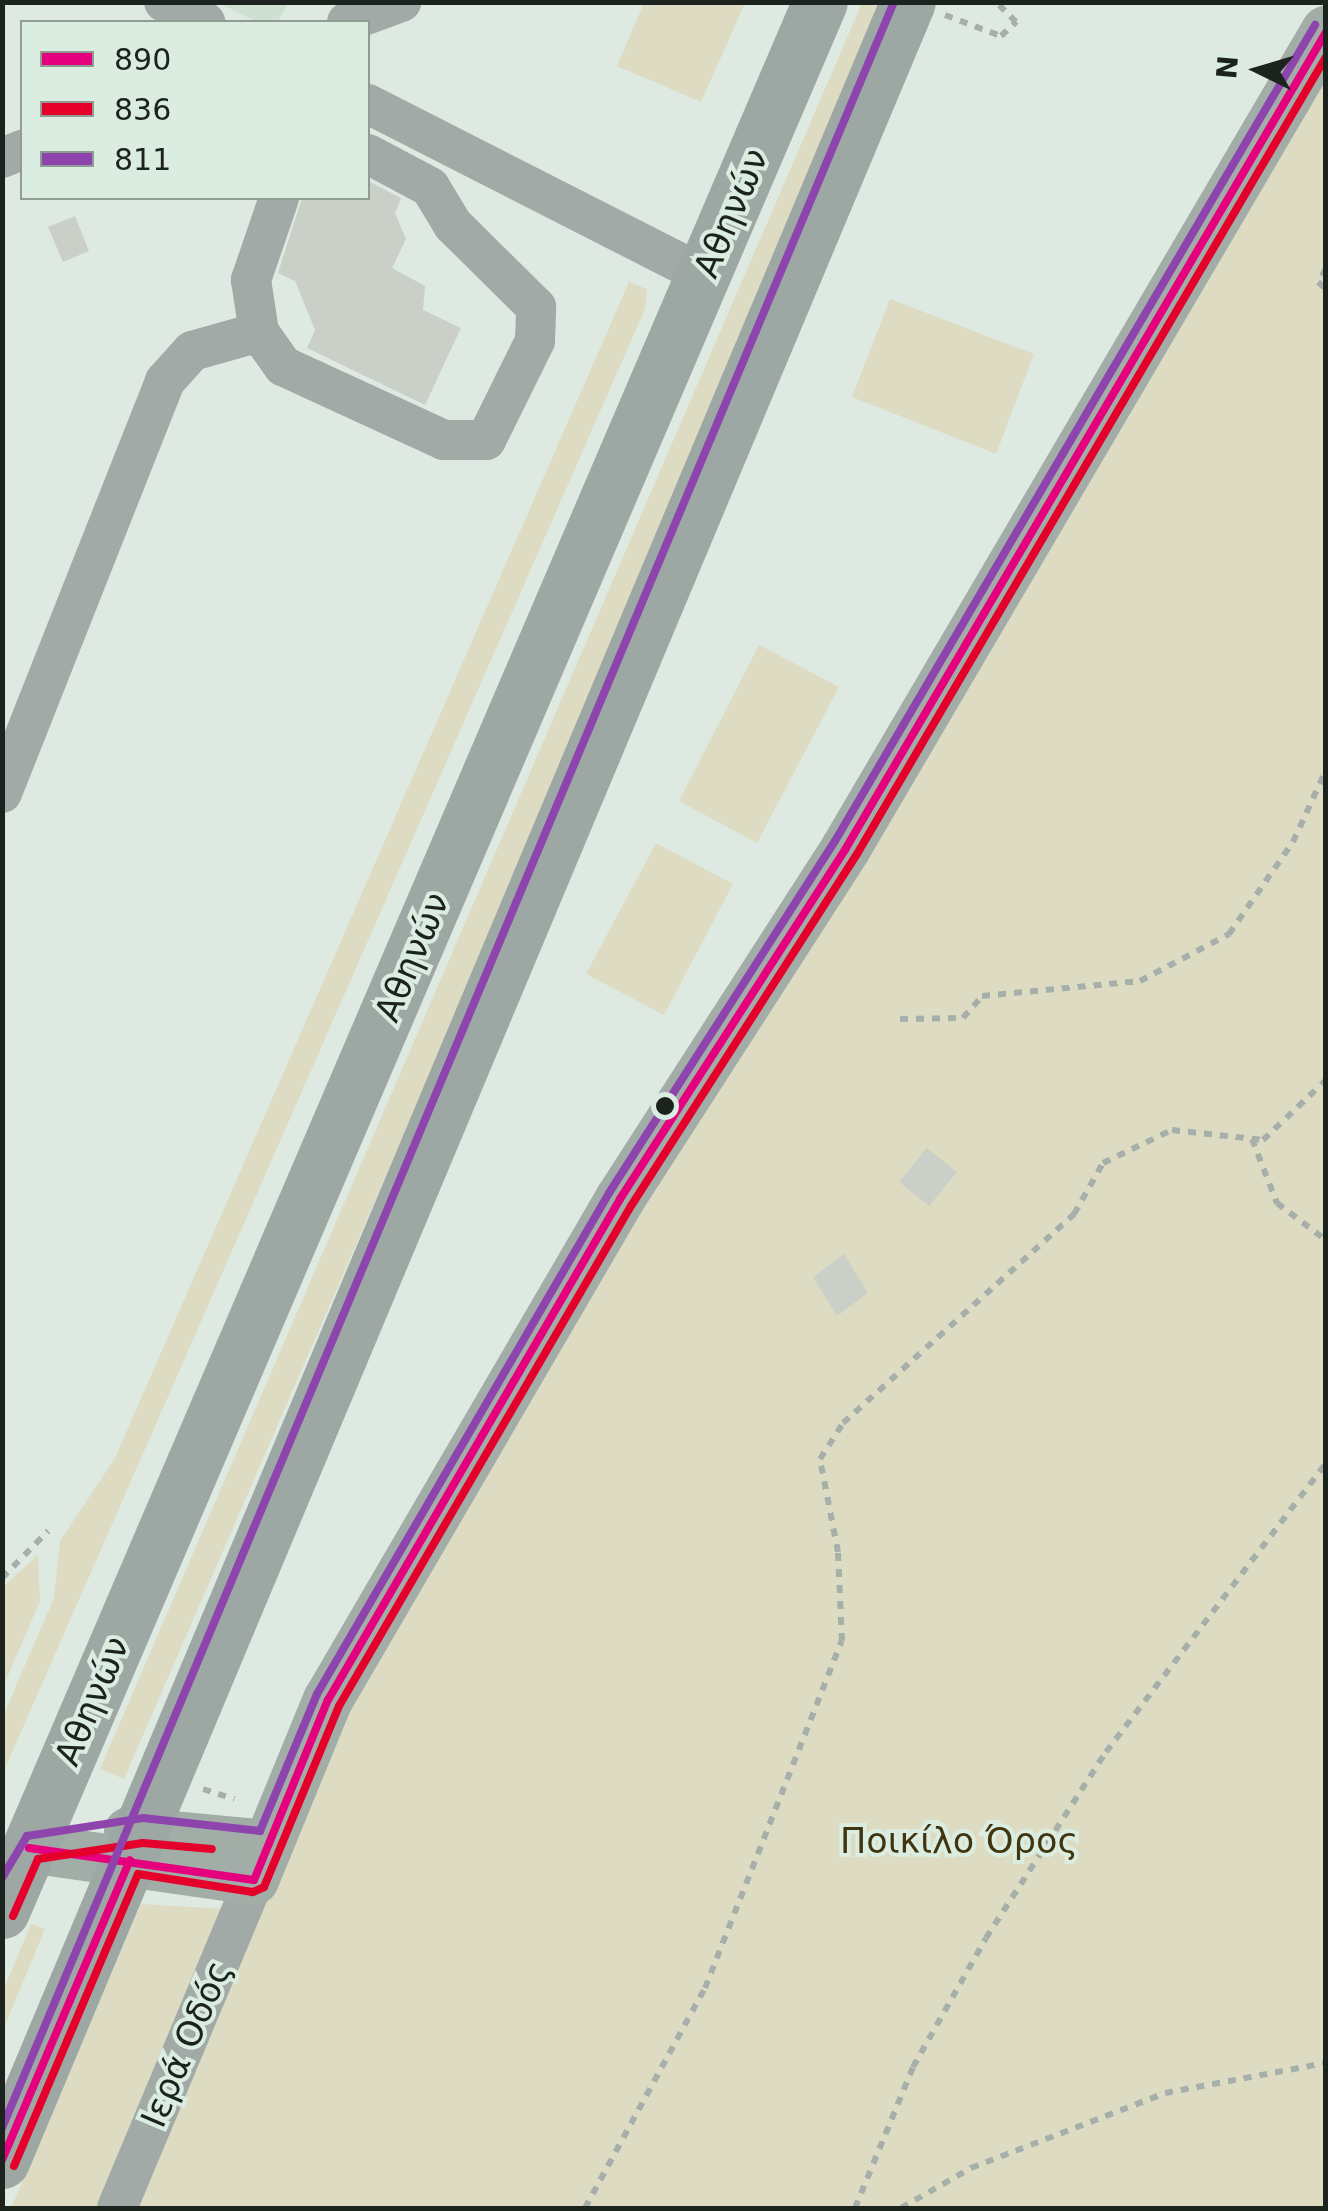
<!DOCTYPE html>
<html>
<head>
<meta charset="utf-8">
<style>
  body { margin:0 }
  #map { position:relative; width:1328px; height:2211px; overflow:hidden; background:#dee9e1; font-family:"DejaVu Sans",sans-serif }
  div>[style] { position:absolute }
  .built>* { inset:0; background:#cee0d2 }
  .green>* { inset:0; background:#dddcc2 }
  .building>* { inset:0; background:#cad0c8 }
  .path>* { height:6px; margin-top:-3px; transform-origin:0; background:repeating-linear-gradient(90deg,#a7afab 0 8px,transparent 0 16px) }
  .minor>* { height:40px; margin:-20px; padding:0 20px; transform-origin:20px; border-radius:20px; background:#a1aaa7 }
  .major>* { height:50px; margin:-25px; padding:0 25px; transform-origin:25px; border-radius:25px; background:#a2ada8 }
  .highway>* { height:55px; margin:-27.5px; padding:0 27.5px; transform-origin:27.5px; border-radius:27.5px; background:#9da8a4 }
  .bus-1>* { height:8px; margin:-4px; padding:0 4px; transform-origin:4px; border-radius:4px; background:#e5007d }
  .bus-2>* { height:8px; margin:-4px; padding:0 4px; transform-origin:4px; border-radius:4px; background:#e4002b }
  .bus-3>* { height:8px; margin:-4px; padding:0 4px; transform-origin:4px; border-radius:4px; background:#8e44ad }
  .dots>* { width:28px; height:28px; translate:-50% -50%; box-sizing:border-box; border:5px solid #daede0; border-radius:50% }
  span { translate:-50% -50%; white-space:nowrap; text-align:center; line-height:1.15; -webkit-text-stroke:8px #daede0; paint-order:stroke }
  .street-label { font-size:35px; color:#1c231e }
  .park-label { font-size:35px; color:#40350f }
  .frame { position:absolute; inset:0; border:5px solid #1c231e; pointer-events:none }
  .legend { position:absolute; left:20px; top:20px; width:350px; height:180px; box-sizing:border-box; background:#daede0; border:2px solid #8e9c92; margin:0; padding:12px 18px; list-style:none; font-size:30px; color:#1c231e }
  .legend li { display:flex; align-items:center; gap:20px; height:50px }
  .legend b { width:50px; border:2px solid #8e9c92 }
  .north { position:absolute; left:1208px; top:20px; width:100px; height:100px; -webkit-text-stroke:8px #daede0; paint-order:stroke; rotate:275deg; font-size:28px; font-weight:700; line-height:40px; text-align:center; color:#1c231e }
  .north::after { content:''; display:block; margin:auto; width:35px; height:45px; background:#1c231e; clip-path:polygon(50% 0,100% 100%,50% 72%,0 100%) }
</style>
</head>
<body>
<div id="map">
  <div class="built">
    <i style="clip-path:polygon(219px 3px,289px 3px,277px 22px,257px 22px)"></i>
  </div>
  <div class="green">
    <i style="clip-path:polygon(644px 3px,745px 3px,701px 102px,617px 66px)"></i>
    <i style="clip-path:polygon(862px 3px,880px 3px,751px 305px,738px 365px,124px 1779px,100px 1769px)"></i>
    <i style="clip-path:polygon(1325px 31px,1325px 2208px,11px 2208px,141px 1904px,242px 1910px,268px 1845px)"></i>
    <i style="clip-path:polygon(629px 282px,647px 289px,645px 309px,3px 1773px,3px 1716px,54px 1598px,60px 1541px,115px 1458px)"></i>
    <i style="clip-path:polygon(890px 299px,1034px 354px,996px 454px,852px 397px)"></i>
    <i style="clip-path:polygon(759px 645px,839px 687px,757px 843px,679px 801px)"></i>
    <i style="clip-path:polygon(656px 843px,733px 884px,664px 1015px,586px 974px)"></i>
    <i style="clip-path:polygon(38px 1555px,40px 1601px,3px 1687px,3px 1587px)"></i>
    <i style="clip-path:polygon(31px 1924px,45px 1929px,3px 2030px,3px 1991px)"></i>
  </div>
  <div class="building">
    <i style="clip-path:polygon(368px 181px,401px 198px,395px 213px,406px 239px,392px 268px,425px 286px,423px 310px,461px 328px,425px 405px,307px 348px,315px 330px,295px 281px,278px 273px,302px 198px,368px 198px)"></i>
    <i style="clip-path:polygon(75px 216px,89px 251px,63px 262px,48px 227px)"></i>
    <i style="clip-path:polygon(927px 1148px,957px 1172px,929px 1206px,899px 1182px)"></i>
    <i style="clip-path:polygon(844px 1254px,868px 1293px,837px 1316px,813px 1277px)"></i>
  </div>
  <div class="path">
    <i style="left:945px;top:15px;width:60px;rotate:20.6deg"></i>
    <i style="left:1001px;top:36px;width:21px;rotate:-43deg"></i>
    <i style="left:1016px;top:22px;width:28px;rotate:-135deg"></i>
    <i style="left:1326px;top:269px;width:15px;rotate:122deg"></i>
    <i style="left:1318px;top:282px;width:11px;rotate:41deg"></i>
    <i style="left:900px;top:1019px;width:63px;rotate:-0.9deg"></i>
    <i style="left:963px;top:1018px;width:29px;rotate:-49deg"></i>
    <i style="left:982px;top:996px;width:159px;rotate:-5.4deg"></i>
    <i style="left:1140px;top:981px;width:101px;rotate:-27.8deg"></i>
    <i style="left:1229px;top:934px;width:112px;rotate:-55.2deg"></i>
    <i style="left:1293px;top:842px;width:79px;rotate:-65.4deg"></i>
    <i style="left:1252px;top:1139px;width:69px;rotate:68.7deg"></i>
    <i style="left:1277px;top:1203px;width:61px;rotate:37.1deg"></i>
    <i style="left:2px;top:1578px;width:66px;rotate:-45.6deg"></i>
    <i style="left:203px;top:1789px;width:33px;rotate:18deg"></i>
    <i style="left:585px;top:2208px;width:251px;rotate:-61.4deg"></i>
    <i style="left:705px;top:1988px;width:373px;rotate:-68.5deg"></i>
    <i style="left:842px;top:1641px;width:89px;rotate:-92.6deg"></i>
    <i style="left:838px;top:1552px;width:95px;rotate:-101deg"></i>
    <i style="left:820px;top:1459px;width:43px;rotate:-57.4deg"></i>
    <i style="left:843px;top:1423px;width:312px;rotate:-42.1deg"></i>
    <i style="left:1074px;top:1214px;width:59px;rotate:-60.4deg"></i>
    <i style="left:1103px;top:1163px;width:76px;rotate:-25.6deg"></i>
    <i style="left:1172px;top:1130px;width:92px;rotate:6.3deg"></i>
    <i style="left:1263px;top:1140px;width:87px;rotate:-43.6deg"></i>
    <i style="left:855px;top:2208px;width:152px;rotate:-67.6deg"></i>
    <i style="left:913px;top:2067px;width:148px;rotate:-60.5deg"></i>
    <i style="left:986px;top:1938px;width:221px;rotate:-57.2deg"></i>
    <i style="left:1106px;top:1752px;width:363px;rotate:-52.7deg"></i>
    <i style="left:901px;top:2208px;width:81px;rotate:-29.7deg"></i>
    <i style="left:971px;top:2168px;width:208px;rotate:-21.1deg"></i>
    <i style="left:1165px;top:2093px;width:164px;rotate:-10.6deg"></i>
  </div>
  <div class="minor">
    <i style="left:164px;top:2px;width:46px;rotate:26deg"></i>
    <i style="left:347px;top:22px;width:58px;rotate:-20.3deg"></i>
    <i style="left:368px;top:104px;width:377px;rotate:27deg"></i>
    <i style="left:2px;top:158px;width:22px;rotate:-22deg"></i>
    <i style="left:279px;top:198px;width:87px;rotate:108.9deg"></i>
    <i style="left:251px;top:280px;width:53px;rotate:81.3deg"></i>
    <i style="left:259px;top:332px;width:42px;rotate:54.8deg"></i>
    <i style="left:283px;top:366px;width:177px;rotate:24.7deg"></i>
    <i style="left:444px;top:440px;width:42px"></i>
    <i style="left:486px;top:440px;width:110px;rotate:-63.7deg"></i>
    <i style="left:535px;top:341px;width:34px;rotate:-88deg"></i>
    <i style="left:536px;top:307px;width:117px;rotate:-135.3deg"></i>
    <i style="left:453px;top:225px;width:44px;rotate:-121.2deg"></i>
    <i style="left:430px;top:187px;width:70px;rotate:-152deg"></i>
    <i style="left:2px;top:793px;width:443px;rotate:-68.4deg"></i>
    <i style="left:165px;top:381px;width:40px;rotate:-48deg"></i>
    <i style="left:192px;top:351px;width:70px;rotate:-15.8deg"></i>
    <i style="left:117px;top:2208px;width:355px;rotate:-67.3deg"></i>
  </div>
  <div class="major">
    <i style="left:129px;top:1832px;width:140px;rotate:5.3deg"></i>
    <i style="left:29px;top:1848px;width:227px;rotate:8.1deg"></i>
    <i style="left:254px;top:1880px;width:195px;rotate:-67.7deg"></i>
    <i style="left:328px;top:1700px;width:580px;rotate:-59.76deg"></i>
    <i style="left:620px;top:1199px;width:417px;rotate:-57.2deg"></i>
    <i style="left:846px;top:848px;width:948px;rotate:-59.57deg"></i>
  </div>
  <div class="highway">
    <i style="left:2px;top:1911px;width:2077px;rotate:-66.81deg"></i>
    <i style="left:2px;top:2161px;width:2341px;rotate:-67.24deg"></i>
  </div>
  <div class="bus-1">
    <i style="left:29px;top:1848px;width:227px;rotate:8.1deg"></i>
    <i style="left:254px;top:1880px;width:195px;rotate:-67.7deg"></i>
    <i style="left:328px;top:1700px;width:580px;rotate:-59.76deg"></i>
    <i style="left:620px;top:1199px;width:417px;rotate:-57.2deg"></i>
    <i style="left:846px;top:848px;width:947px;rotate:-59.53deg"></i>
    <i style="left:2px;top:2160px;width:326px;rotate:-66.9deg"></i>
  </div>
  <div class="bus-2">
    <i style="left:13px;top:1916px;width:62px;rotate:-66.3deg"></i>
    <i style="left:38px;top:1859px;width:106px;rotate:-8.7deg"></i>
    <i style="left:143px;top:1843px;width:69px;rotate:5deg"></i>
    <i style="left:14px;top:2166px;width:317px;rotate:-67deg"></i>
    <i style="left:138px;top:1874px;width:116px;rotate:8.9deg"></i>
    <i style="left:253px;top:1892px;width:12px;rotate:-24deg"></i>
    <i style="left:264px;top:1887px;width:196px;rotate:-67.5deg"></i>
    <i style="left:339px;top:1706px;width:579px;rotate:-59.72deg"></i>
    <i style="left:631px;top:1206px;width:418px;rotate:-57.3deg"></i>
    <i style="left:857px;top:854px;width:925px;rotate:-59.53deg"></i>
  </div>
  <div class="bus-3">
    <i style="left:2px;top:1878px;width:49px;rotate:-59.2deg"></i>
    <i style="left:27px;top:1836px;width:117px;rotate:-8.8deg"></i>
    <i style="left:143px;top:1818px;width:118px;rotate:6.3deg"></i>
    <i style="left:260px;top:1831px;width:148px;rotate:-67.4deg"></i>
    <i style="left:317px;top:1694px;width:580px;rotate:-59.76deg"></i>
    <i style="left:609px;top:1193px;width:418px;rotate:-57.3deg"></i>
    <i style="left:835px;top:841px;width:947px;rotate:-59.53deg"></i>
    <i style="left:2px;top:2128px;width:2306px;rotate:-67.24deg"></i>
  </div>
  <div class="dots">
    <i style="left:665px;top:1106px;background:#1c231e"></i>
  </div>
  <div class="street-label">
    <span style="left:731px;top:213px;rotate:-67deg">Αθηνών</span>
    <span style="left:412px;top:957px;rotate:-67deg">Αθηνών</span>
    <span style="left:92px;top:1701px;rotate:-67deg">Αθηνών</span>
    <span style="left:186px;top:2044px;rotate:-67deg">Ιερά Οδός</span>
  </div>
  <div class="park-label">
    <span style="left:959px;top:1841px">Ποικίλο Όρος</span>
  </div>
  <div class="frame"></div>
  <ul class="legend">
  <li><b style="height:12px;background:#e5007d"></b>890</li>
  <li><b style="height:12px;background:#e4002b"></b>836</li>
  <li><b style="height:12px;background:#8e44ad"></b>811</li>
  </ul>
  <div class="north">N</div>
</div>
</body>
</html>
